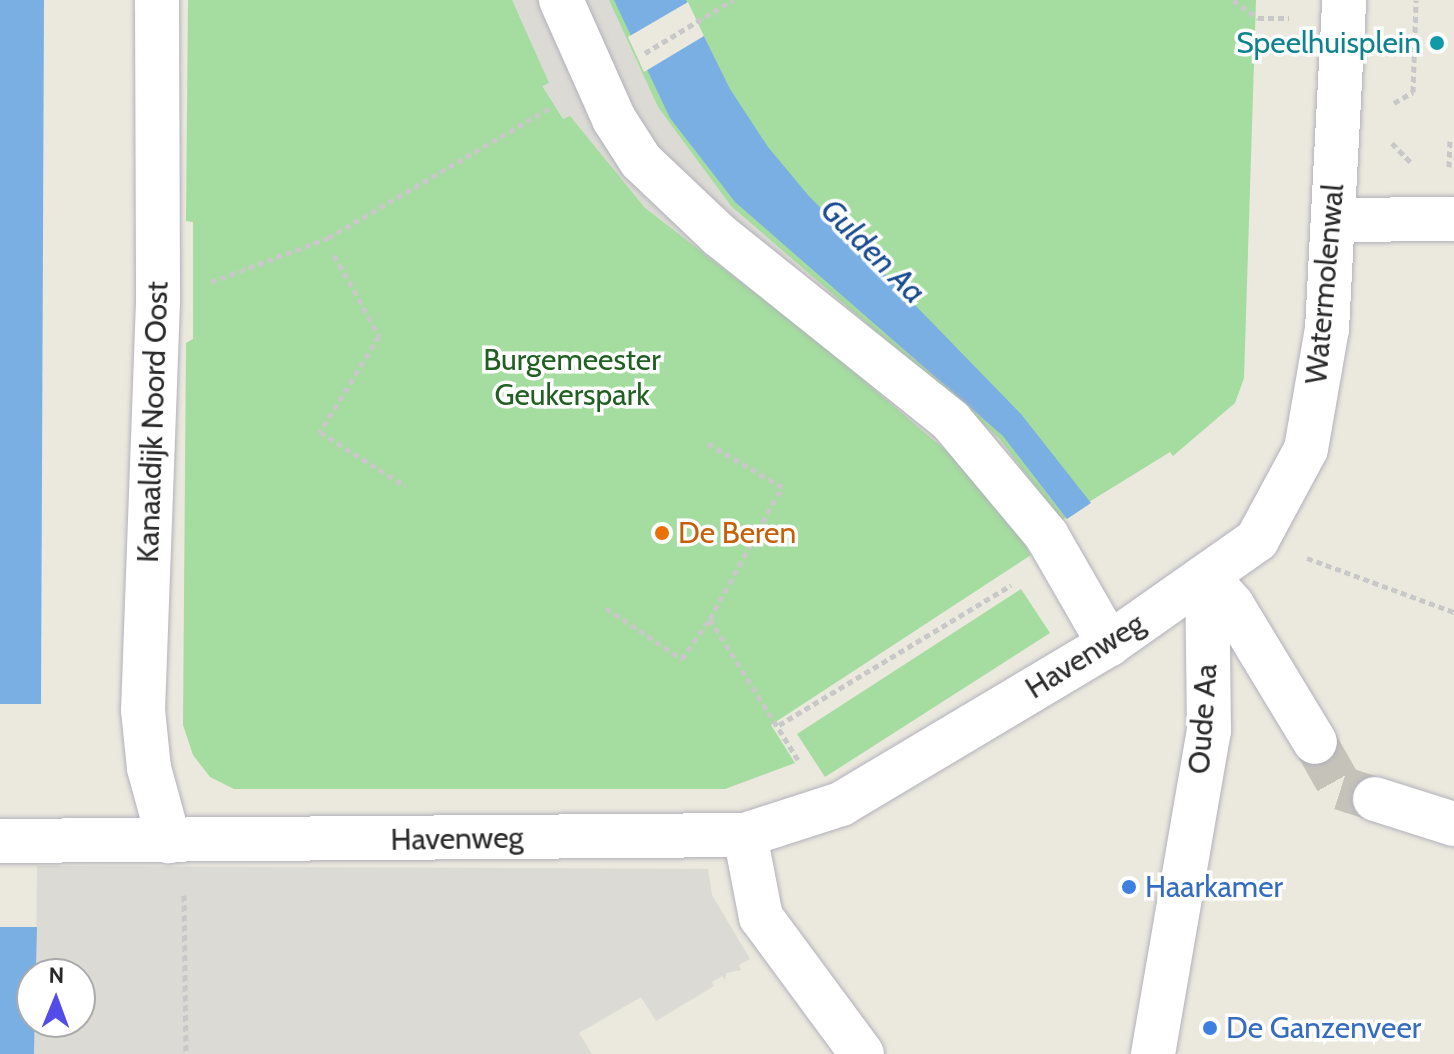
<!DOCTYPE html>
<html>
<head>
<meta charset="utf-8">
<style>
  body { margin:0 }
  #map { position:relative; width:1454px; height:1054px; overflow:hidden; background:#ebe8dd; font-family:Cabin,sans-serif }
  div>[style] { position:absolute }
  .green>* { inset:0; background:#a5dc9f }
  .plaza>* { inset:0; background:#dbdad4 }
  .water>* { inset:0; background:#7aafe3 }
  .pier>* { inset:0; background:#ebe8dd }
  .minor-tunnel>* { height:44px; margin-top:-22px; transform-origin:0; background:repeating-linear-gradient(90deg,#c4c2b9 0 44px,transparent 0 66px) }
  .path>* { height:5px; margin-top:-2.5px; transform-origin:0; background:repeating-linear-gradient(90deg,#c8c8c8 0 6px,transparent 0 10px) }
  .roads { filter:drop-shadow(0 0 2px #b1b1bc) drop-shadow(0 0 2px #b1b1bc) }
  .minor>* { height:44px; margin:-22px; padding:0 22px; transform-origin:22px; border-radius:22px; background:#fff }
  .dots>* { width:22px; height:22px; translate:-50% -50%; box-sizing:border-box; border:4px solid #fff; border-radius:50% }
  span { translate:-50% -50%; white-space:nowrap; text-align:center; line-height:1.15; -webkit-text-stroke:7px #fff; paint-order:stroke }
  .culture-label { font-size:30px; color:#0d838f }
  .right { translate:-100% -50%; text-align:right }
  .street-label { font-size:30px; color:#2a2a2a }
  .park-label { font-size:30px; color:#216022 }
  .food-label { font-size:30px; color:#c56008 }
  .left { translate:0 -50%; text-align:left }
  .shop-label { font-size:30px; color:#366cbe }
  .water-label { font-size:32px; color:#194b8f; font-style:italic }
  .north { position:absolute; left:16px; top:958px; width:80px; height:80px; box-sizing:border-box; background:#fff; border:2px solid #aaa; border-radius:50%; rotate:1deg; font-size:22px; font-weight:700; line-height:32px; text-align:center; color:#2a2a2a }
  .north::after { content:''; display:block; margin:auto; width:28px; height:36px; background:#534ce9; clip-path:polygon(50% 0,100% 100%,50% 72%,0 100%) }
</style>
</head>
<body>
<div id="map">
  <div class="green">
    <i style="clip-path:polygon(188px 0,1256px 0,1244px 378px,1235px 403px,1173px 456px,1170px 452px,1089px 502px,1025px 545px,1031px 555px,771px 725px,795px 763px,725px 789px,234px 789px,210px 777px,193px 755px,183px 725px,186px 343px,193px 339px,193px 222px,186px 221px)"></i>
    <i style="clip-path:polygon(1021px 589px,1050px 633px,825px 777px,797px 734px)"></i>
  </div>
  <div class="plaza">
    <i style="clip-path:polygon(512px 0,609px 0,658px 107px,731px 206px,999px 438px,1065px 526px,951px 455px,822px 345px,645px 208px,570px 116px,563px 119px,542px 86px,549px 83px)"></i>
    <i style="clip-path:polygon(37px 866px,708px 869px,712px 895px,750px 959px,739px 965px,741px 970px,726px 973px,725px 980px,722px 976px,712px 982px,714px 986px,656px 1021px,641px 997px,579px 1033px,592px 1054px,34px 1054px,35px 1022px,80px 1022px,80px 974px,36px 974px)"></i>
  </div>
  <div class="water">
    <i style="clip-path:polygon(0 0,44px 0,41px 704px,0 704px)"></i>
    <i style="clip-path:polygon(614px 0,686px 0,730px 89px,768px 147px,808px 195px,1021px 414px,1091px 503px,1067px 519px,1003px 436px,735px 202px,670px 118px)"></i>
    <i style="clip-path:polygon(0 927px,37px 927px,34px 1054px,0 1054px)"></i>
  </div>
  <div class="pier">
    <i style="clip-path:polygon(688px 2px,704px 36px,644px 72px,628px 37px)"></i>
  </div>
  <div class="minor-tunnel">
    <i style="left:1315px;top:742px;width:53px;rotate:60.5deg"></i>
    <i style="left:1341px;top:788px;width:36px;rotate:18deg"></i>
  </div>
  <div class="path">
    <i style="left:1233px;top:0;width:31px;rotate:36deg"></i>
    <i style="left:1258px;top:18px;width:31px"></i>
    <i style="left:645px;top:53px;width:103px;rotate:-31.1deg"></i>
    <i style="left:1394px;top:103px;width:22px;rotate:-30deg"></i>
    <i style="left:1413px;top:92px;width:92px;rotate:-88.1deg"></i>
    <i style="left:1392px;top:143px;width:29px;rotate:46deg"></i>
    <i style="left:1449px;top:167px;width:27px;rotate:-88deg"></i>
    <i style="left:334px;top:255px;width:93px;rotate:60.9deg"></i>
    <i style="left:379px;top:336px;width:113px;rotate:121.6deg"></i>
    <i style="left:320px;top:432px;width:101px;rotate:32.4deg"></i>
    <i style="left:211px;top:282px;width:125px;rotate:-20.6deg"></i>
    <i style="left:328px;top:238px;width:257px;rotate:-30.4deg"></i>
    <i style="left:1307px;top:558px;width:157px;rotate:20.2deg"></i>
    <i style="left:606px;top:608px;width:92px;rotate:33.9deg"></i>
    <i style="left:682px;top:659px;width:49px;rotate:-55deg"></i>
    <i style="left:710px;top:619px;width:150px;rotate:-61.4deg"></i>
    <i style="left:782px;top:487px;width:87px;rotate:-149.6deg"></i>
    <i style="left:710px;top:619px;width:166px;rotate:58deg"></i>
    <i style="left:779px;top:725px;width:271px;rotate:-31.1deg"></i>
    <i style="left:184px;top:895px;width:159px;rotate:89.3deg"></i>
  </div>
  <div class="roads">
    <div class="minor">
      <i style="left:157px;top:0;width:302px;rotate:89.8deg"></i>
      <i style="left:158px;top:302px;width:408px;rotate:92.1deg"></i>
      <i style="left:143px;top:710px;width:58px;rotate:84.1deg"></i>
      <i style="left:149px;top:768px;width:76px;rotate:74.7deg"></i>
      <i style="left:561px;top:0;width:130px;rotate:66deg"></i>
      <i style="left:614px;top:119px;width:50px;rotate:57.3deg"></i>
      <i style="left:641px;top:161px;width:108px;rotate:43.5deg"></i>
      <i style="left:719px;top:235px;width:297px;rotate:38.7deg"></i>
      <i style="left:951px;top:421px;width:150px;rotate:50.1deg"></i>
      <i style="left:1047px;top:536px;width:125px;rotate:60.1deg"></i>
      <i style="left:1334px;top:220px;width:120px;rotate:-0.5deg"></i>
      <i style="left:1207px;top:577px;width:38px;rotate:48deg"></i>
      <i style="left:1232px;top:605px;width:160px;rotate:58.8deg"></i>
      <i style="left:1375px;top:799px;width:83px;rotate:17.6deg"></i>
      <i style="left:745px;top:835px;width:84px;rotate:79deg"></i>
      <i style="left:761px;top:917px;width:170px;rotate:53.6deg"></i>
      <i style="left:0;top:841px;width:745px;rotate:-0.46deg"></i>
      <i style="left:745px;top:835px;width:101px;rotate:-17.9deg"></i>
      <i style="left:841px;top:804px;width:312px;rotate:-30.8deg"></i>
      <i style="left:1109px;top:644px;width:181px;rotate:-35.1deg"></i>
      <i style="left:1257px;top:540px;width:103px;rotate:-61.7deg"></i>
      <i style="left:1306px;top:449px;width:122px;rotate:-80.1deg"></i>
      <i style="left:1327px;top:329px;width:329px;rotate:-87deg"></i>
      <i style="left:1153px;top:1054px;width:328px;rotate:-80.2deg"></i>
      <i style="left:1209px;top:731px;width:154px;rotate:-90.7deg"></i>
    </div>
  </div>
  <div class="dots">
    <i style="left:1437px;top:43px;background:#0f9aa8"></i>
    <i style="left:662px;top:533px;background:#e8710a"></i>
    <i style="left:1129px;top:887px;background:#3f7fe0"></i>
    <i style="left:1210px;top:1028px;background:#3f7fe0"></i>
  </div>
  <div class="culture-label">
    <span class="right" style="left:1421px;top:43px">Speelhuisplein</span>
  </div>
  <div class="street-label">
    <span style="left:1325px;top:284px;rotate:-85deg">Watermolenwal</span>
    <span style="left:153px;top:422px;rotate:-88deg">Kanaaldijk Noord Oost</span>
    <span style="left:1085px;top:656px;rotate:-32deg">Havenweg</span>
    <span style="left:1203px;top:719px;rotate:-86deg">Oude Aa</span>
    <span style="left:457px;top:839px;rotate:-1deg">Havenweg</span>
  </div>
  <div class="park-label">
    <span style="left:572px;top:377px">Burgemeester<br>Geukerspark</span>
  </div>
  <div class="food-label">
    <span class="left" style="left:678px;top:533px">De Beren</span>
  </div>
  <div class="shop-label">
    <span class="left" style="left:1145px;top:887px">Haarkamer</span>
    <span class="left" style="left:1226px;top:1028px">De Ganzenveer</span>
  </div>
  <div class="water-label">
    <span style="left:873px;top:251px;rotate:45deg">Gulden Aa</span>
  </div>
  <div class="north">N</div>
</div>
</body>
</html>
